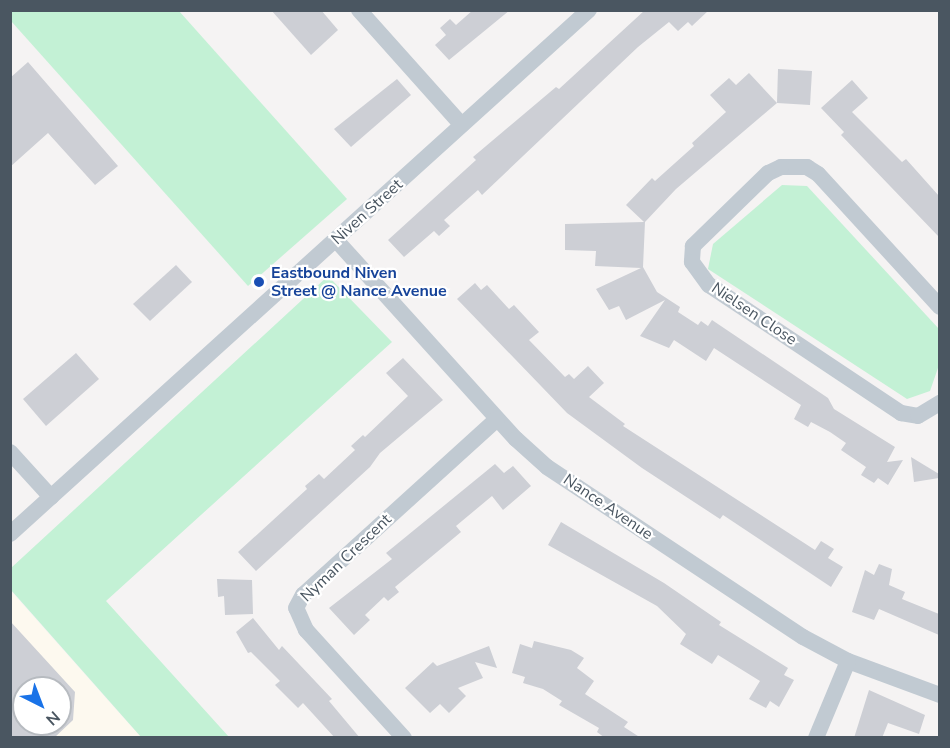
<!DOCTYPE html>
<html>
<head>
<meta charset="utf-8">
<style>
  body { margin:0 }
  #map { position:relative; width:950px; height:748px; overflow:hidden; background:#f5f3f3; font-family:"Nunito Sans",sans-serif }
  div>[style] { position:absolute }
  .commercial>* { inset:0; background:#fdf9ef }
  .green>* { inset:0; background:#c3f1d5 }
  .building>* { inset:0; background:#cdcfd5 }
  .minor>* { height:16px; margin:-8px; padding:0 8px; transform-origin:8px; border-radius:8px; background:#c1cad2 }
  .dots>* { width:16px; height:16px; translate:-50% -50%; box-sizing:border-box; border:3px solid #fff; border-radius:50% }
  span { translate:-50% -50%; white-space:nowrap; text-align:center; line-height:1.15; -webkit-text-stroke:4.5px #fff; paint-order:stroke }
  .street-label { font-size:16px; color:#4a5661 }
  .transit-label { font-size:16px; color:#164399; font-weight:700 }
  .left { translate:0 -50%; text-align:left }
  .frame { position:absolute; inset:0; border:12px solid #4a5661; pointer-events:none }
  .north { position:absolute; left:12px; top:676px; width:60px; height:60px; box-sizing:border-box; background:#fff; border:2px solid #b7bbc0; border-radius:50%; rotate:138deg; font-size:16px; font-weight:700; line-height:24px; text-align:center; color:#4a5661 }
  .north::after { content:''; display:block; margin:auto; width:21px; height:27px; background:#1a73e8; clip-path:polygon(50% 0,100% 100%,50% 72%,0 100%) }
</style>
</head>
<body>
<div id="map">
  <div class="commercial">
    <i style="clip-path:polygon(evenodd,10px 590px,120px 714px,141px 737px,11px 737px,10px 590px,24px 688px,60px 688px,60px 724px,24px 724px,24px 688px)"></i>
  </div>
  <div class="green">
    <i style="clip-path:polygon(10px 11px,179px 11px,347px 199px,248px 286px,11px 21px)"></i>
    <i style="clip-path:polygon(782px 185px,807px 186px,939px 329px,939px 365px,930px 391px,907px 399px,708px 269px,713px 244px)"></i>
    <i style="clip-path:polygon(328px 276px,392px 342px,106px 601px,229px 737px,141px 737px,11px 590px,11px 568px)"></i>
  </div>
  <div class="building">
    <i style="clip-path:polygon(271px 10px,321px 10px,338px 30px,311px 55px)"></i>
    <i style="clip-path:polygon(473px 10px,510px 10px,449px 60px,435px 45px,446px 35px,440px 28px,450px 19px,456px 25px)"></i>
    <i style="clip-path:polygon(645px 10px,709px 10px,692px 26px,688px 22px,678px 31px,669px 22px,638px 47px,482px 195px,478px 190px,444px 220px,450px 226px,439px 236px,434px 231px,404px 257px,388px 240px,476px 160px,473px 157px,556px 87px,559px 89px)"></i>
    <i style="clip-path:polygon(28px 62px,118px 166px,95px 185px,48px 133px,10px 167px,10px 78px)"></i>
    <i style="clip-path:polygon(778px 69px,812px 71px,810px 105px,777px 103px)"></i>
    <i style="clip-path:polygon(749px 73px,777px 103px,676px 189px,645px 222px,643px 267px,657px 292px,680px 307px,678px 312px,698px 325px,701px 321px,708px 326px,712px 320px,828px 398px,834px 409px,895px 447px,887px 462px,903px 460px,888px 485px,878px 478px,874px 483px,861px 475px,866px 467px,841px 450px,846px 443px,830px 432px,811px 422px,808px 427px,794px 419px,801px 405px,714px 348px,706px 361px,674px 340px,669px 348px,640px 336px,665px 300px,626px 320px,619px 306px,609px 310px,596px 289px,641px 268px,595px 266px,596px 251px,565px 250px,565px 224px,644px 222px,626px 205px,652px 178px,655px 181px,694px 146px,692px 143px,726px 112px,710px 95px,729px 78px,736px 85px)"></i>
    <i style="clip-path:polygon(397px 79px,411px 95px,351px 147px,334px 129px)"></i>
    <i style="clip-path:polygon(852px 80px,868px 98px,852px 112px,902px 162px,906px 159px,939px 196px,939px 237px,841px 135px,844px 132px,821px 108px)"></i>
    <i style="clip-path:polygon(176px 265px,192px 282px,150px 321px,133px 304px)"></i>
    <i style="clip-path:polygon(475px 283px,481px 290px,487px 285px,509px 309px,514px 305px,539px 332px,529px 340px,565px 377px,569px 374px,574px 379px,588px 366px,604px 383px,589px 397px,625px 424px,623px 426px,815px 550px,821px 541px,834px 549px,828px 558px,843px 567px,831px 587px,723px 515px,720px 519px,642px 468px,567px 413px,457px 299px)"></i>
    <i style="clip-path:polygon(76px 353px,99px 379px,46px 426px,23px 399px)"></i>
    <i style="clip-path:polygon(403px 358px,443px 400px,380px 453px,370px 467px,256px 571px,238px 552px,307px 489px,305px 486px,319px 474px,324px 479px,355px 450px,351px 446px,363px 435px,365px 437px,408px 396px,386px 373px)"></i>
    <i style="clip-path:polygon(911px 457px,939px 474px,939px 478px,914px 482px)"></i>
    <i style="clip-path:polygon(495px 464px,504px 473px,513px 466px,531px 486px,503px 510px,492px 496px,456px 526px,461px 532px,395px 587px,399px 592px,388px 601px,384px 597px,365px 615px,370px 620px,354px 635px,329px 608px,392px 559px,386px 553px)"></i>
    <i style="clip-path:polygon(561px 522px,664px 583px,721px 622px,719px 625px,788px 668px,784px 675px,794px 680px,779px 707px,770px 701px,766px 708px,749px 699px,760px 681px,718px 655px,712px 664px,680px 644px,686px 634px,657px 606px,548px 545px)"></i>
    <i style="clip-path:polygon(879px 564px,892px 569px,889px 585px,905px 592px,902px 599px,939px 614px,939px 635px,879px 609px,874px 620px,852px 612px,865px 570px,874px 575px)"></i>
    <i style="clip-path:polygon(217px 579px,252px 580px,253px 614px,225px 615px,224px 596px,218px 597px)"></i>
    <i style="clip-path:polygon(253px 618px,279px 650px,282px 646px,332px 699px,329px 701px,360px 738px,335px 738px,303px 703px,298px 708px,275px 685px,280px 681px,251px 652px,248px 653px,236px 632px)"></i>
    <i style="clip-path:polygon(evenodd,10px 621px,75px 692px,73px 720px,54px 738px,10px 738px,10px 621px,24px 688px,60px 688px,60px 724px,24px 724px,24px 688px)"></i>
    <i style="clip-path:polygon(534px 641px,571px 650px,584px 658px,577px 668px,594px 681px,585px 694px,628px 722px,624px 727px,641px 738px,605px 738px,597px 732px,599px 728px,559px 705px,562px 701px,543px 689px,523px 683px,525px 677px,512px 673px,520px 644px,532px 648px)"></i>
    <i style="clip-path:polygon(489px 646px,497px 668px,475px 662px,483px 678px,458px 688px,466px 696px,449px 713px,440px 704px,430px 713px,405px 688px,433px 662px,437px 666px)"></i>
    <i style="clip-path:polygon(869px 690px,925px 715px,919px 734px,888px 723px,882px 738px,854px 738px)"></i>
  </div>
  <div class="minor">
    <i style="left:359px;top:10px;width:154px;rotate:48.2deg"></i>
    <i style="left:336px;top:240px;width:268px;rotate:47.9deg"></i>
    <i style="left:516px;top:439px;width:42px;rotate:42.1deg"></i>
    <i style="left:547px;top:467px;width:307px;rotate:33.6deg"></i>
    <i style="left:803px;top:637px;width:51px;rotate:28.1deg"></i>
    <i style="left:848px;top:661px;width:98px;rotate:20.3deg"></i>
    <i style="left:940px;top:307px;width:180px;rotate:-132.5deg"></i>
    <i style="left:818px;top:174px;width:13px;rotate:-148deg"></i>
    <i style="left:807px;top:167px;width:26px;rotate:180deg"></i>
    <i style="left:781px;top:167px;width:14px;rotate:155deg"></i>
    <i style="left:768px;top:173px;width:105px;rotate:135.8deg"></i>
    <i style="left:693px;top:246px;width:16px;rotate:94deg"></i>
    <i style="left:692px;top:262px;width:29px;rotate:54deg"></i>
    <i style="left:709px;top:285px;width:231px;rotate:33.7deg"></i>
    <i style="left:901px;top:413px;width:17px;rotate:10deg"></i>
    <i style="left:918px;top:416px;width:26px;rotate:-31deg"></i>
    <i style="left:10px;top:452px;width:61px;rotate:47.7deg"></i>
    <i style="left:10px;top:534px;width:781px;rotate:-42.15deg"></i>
    <i style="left:404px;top:738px;width:146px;rotate:-132.2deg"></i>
    <i style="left:306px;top:630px;width:24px;rotate:-114deg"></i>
    <i style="left:296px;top:608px;width:15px;rotate:-62deg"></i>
    <i style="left:303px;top:595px;width:262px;rotate:-42.2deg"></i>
    <i style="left:816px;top:738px;width:83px;rotate:-67.4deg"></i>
  </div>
  <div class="dots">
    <i style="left:259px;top:282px;background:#1a4fb4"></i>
  </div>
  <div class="street-label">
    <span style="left:367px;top:212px;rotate:-42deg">Niven Street</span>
    <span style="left:754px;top:314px;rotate:34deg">Nielsen Close</span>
    <span style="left:608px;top:507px;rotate:34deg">Nance Avenue</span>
    <span style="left:346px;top:558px;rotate:-44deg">Nyman Crescent</span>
  </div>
  <div class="transit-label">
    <span class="left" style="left:271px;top:282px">Eastbound Niven<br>Street @ Nance Avenue</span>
  </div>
  <div class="frame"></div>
  <div class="north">N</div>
</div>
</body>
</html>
